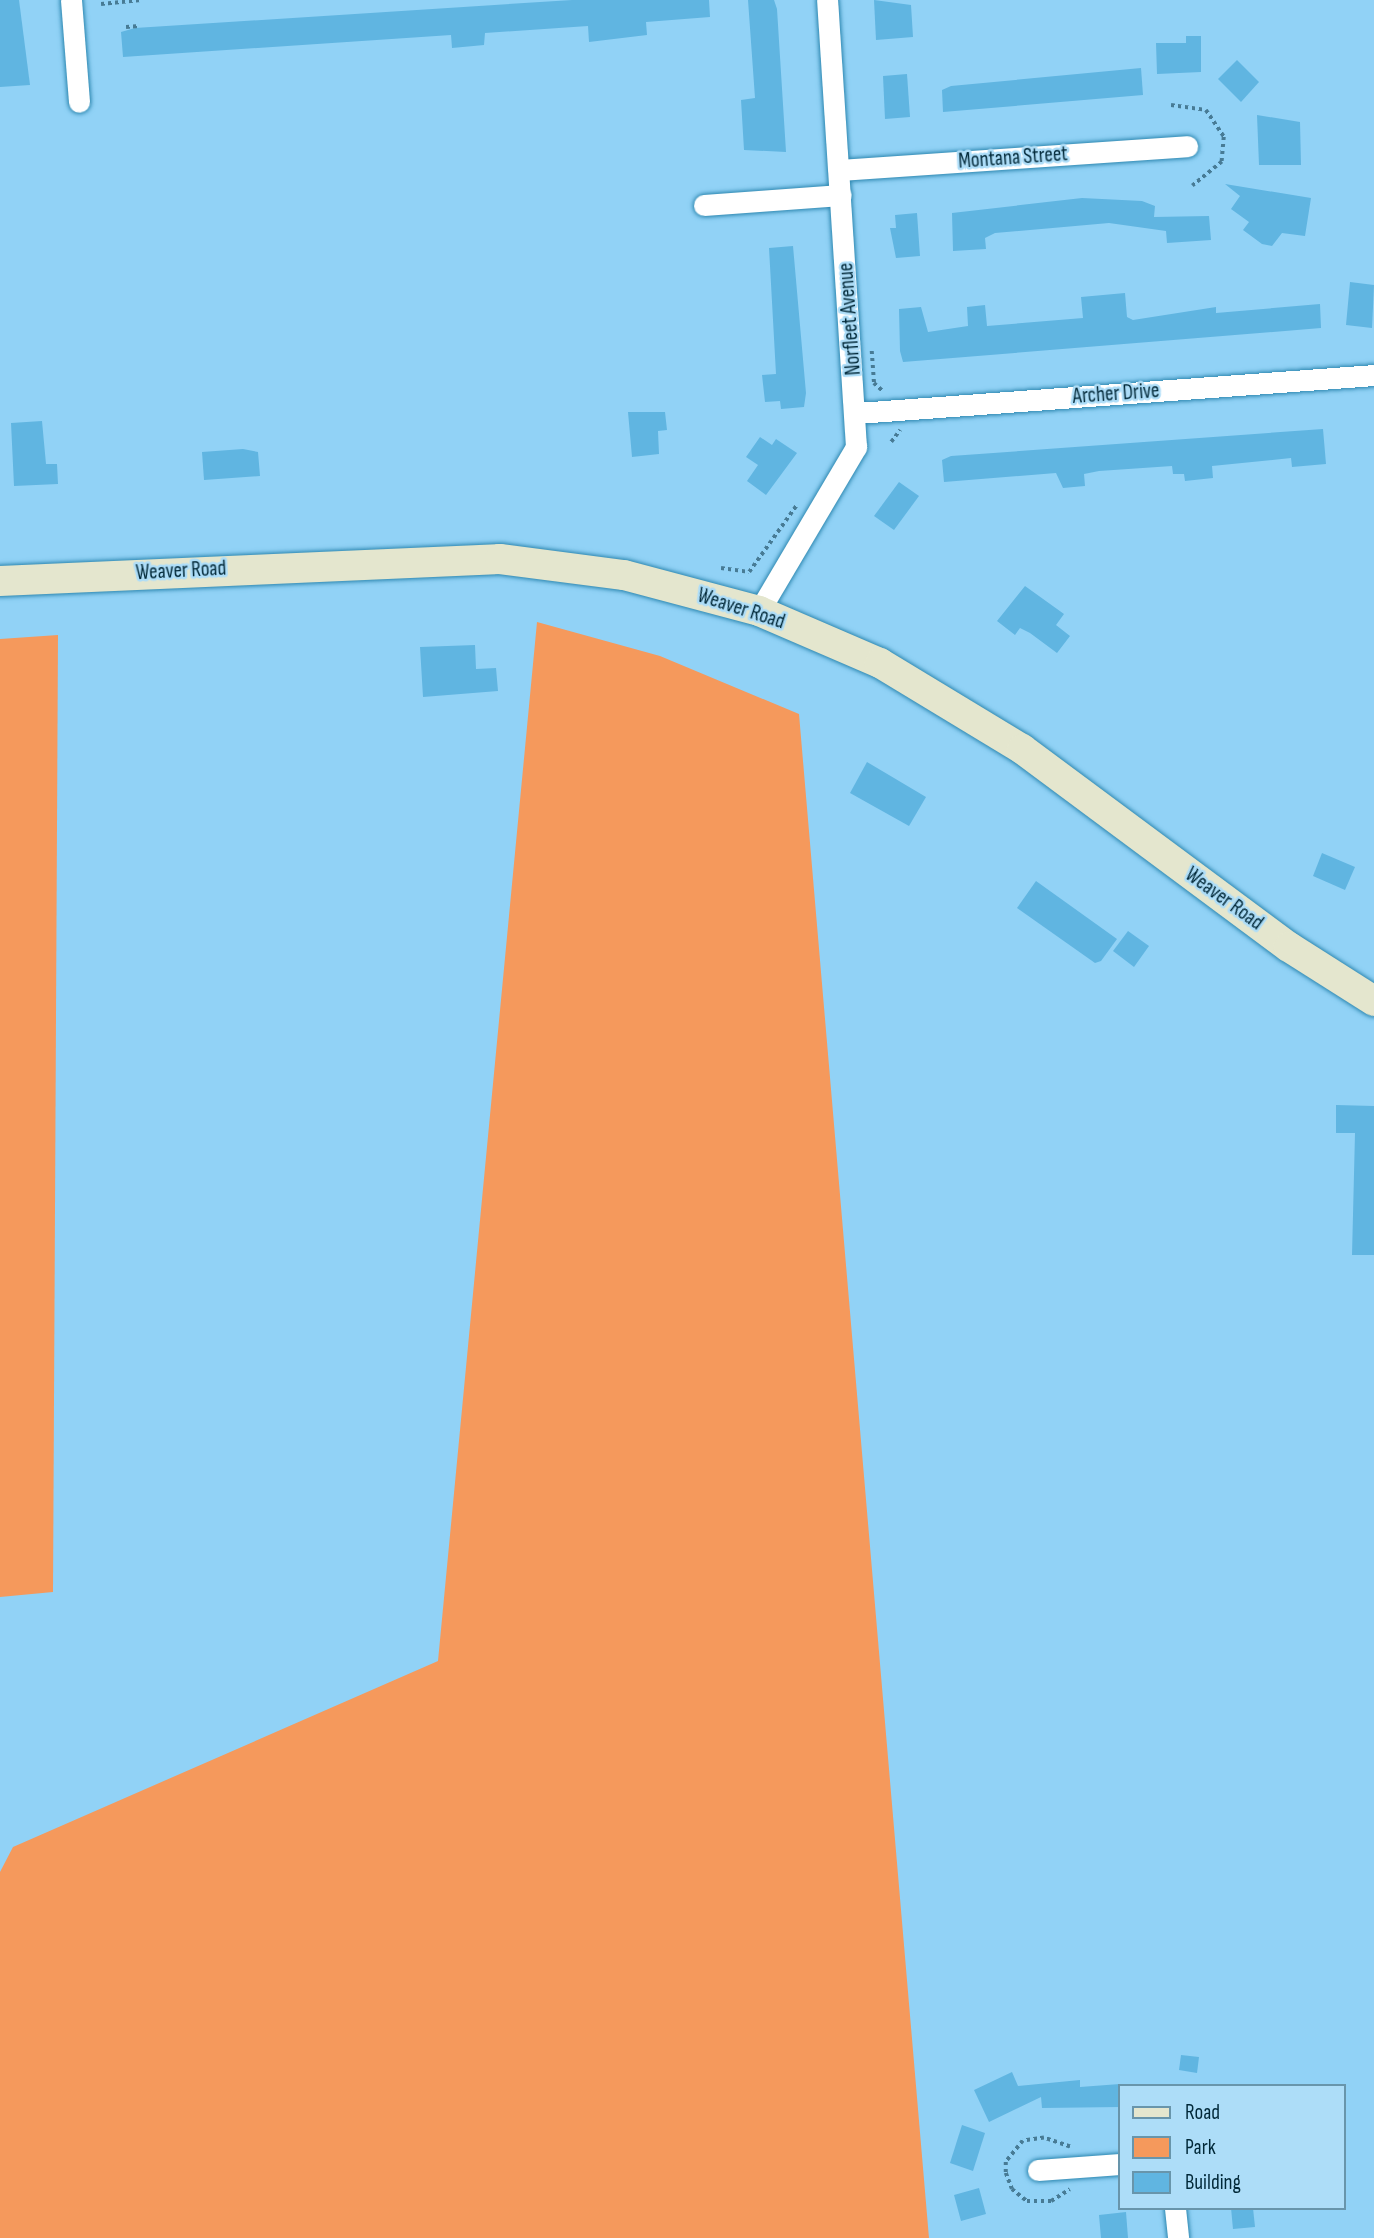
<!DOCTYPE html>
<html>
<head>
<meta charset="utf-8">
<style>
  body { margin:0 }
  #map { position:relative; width:1374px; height:2238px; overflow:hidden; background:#91d2f6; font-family:"Sofia Sans Condensed",sans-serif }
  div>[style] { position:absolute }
  .green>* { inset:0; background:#f5995c }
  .building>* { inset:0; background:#60b5e1 }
  .path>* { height:3.5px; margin-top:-1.75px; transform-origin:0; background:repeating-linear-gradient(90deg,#477b95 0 3.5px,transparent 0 7px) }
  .roads { filter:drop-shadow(0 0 2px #2e88b1) drop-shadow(0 0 2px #2e88b1) }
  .minor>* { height:21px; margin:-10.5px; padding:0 10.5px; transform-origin:10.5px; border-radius:10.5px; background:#fff }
  .secondary>* { height:30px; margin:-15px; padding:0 15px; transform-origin:15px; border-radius:15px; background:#e4e6ce }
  span { translate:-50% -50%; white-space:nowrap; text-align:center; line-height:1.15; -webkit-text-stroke:5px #adddf8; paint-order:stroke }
  .street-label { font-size:21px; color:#012838 }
  .legend { position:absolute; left:1118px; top:2084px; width:228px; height:126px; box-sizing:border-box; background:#adddf8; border:2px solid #6895ab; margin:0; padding:9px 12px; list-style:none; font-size:21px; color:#012838 }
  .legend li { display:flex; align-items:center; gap:14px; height:35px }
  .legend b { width:35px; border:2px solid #6895ab }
</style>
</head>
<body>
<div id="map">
  <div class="green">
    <i style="clip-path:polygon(537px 622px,660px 656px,799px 714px,929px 2238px,0 2238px,0 1872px,13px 1847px,438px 1661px)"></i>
    <i style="clip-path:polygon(58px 635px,53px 1592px,0 1597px,0 639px)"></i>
  </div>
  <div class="building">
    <i style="clip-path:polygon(0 0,19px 0,30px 85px,0 87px)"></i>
    <i style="clip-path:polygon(572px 0,709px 0,710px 17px,646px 22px,647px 35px,589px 42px,588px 26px,485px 33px,484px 45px,452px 48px,451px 35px,123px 57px,121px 32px,135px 28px)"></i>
    <i style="clip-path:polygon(748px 0,774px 0,777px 9px,786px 152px,744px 150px,741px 100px,755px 98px)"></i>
    <i style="clip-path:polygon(874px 0,911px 5px,913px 37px,876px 40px)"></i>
    <i style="clip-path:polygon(1186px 36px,1201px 36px,1201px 72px,1157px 74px,1156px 43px,1186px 43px)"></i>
    <i style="clip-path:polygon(1237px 60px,1259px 82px,1241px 102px,1218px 79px)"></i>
    <i style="clip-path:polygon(1141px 68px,1143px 95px,943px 112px,942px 90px,951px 86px)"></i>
    <i style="clip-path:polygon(907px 74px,910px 117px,885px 119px,883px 76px)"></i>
    <i style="clip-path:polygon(1257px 115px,1300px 122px,1301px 165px,1259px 165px)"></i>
    <i style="clip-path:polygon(1225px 184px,1311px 198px,1305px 236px,1282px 233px,1272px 246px,1262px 244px,1243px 230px,1249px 222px,1231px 209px,1240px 196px)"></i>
    <i style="clip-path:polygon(1082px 198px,1142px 201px,1155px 206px,1154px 217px,1209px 216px,1211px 240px,1167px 243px,1166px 231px,1109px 223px,995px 233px,985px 238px,986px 249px,953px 251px,952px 213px)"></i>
    <i style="clip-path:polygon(917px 213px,920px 256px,896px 258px,890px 228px,896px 228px,895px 215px)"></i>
    <i style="clip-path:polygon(793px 246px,806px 393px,804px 407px,781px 409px,780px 401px,765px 402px,762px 375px,776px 374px,769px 248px)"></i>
    <i style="clip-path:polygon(1350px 282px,1374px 285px,1372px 328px,1346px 325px)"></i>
    <i style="clip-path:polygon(1125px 293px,1127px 317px,1133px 320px,1216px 307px,1216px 313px,1320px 304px,1321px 328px,903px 362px,900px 351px,899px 309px,921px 307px,928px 332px,968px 326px,967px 307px,985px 305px,987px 326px,1083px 318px,1081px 297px)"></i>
    <i style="clip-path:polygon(628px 412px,665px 412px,667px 430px,658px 431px,659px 454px,632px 457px)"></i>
    <i style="clip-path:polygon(42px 421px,46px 464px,57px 464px,58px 484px,14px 486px,11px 423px)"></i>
    <i style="clip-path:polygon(1323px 429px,1326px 464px,1292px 467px,1291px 458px,1212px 466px,1213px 478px,1185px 481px,1184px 474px,1173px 474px,1172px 466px,1099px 471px,1084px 474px,1085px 486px,1063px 488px,1056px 473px,944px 482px,942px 460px,951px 456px)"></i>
    <i style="clip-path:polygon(760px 437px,772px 445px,776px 439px,797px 453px,766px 495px,747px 481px,758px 465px,746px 457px)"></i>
    <i style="clip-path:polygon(243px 449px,258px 452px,260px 476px,204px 480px,202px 452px)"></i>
    <i style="clip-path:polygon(899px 482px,919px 496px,894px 530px,874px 516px)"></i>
    <i style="clip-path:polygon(1025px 586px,1064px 614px,1056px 625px,1070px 636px,1057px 653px,1030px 633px,1020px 628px,1015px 635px,997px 621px)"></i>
    <i style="clip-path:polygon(475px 645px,476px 669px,496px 668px,498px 691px,423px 697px,420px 647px)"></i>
    <i style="clip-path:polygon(867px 762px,926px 797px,909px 826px,850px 793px)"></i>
    <i style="clip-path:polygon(1322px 853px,1355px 867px,1345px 890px,1313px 876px)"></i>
    <i style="clip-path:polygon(1036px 881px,1117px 939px,1101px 961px,1095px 963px,1017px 908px)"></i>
    <i style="clip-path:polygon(1128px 931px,1149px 946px,1134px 967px,1113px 951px)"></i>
    <i style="clip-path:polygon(1336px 1105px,1374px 1106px,1374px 1255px,1352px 1255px,1355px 1133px,1336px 1133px)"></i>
    <i style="clip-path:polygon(1181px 2055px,1199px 2057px,1197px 2073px,1179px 2070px)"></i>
    <i style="clip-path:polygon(1012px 2072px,1018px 2086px,1080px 2080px,1080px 2087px,1120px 2084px,1120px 2107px,1042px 2108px,1041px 2097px,989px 2122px,974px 2090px)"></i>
    <i style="clip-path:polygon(962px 2125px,985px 2133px,973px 2171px,950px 2163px)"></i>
    <i style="clip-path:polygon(979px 2188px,986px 2214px,961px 2221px,954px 2195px)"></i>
    <i style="clip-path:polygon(1231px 2208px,1253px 2208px,1255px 2227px,1233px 2229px)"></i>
    <i style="clip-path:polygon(1126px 2212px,1128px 2238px,1101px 2238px,1099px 2215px)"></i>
  </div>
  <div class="path">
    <i style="left:101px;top:4px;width:40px;rotate:-5.7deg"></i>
    <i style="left:126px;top:27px;width:13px;rotate:-4deg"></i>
    <i style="left:1171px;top:105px;width:35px;rotate:8deg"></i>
    <i style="left:1206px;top:110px;width:32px;rotate:56deg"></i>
    <i style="left:1224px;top:137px;width:25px;rotate:95deg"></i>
    <i style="left:1222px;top:162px;width:38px;rotate:141deg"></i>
    <i style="left:872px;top:351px;width:32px;rotate:86deg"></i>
    <i style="left:874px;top:383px;width:12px;rotate:42deg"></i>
    <i style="left:891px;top:442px;width:15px;rotate:-53deg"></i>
    <i style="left:721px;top:568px;width:28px;rotate:8deg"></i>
    <i style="left:749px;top:572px;width:81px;rotate:-54.5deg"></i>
    <i style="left:1070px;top:2147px;width:28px;rotate:-161deg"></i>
    <i style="left:1044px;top:2138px;width:21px;rotate:172deg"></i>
    <i style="left:1023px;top:2141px;width:27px;rotate:129deg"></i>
    <i style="left:1006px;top:2162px;width:11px;rotate:90deg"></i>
    <i style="left:1006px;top:2173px;width:17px;rotate:69deg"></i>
    <i style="left:1012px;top:2189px;width:19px;rotate:39deg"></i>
    <i style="left:1027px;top:2201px;width:24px"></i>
    <i style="left:1051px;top:2201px;width:22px;rotate:-32deg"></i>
  </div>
  <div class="roads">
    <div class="minor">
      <i style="left:71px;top:0;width:102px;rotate:85.5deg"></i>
      <i style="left:839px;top:170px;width:349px;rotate:-3.9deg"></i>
      <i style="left:704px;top:205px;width:137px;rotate:-4.2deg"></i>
      <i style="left:857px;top:413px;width:518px;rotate:-4.2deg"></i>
      <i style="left:759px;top:611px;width:191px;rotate:-59.4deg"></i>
      <i style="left:856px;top:447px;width:448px;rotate:-93.7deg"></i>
      <i style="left:1038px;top:2170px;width:82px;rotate:-4.2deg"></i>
      <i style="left:1175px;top:2208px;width:30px;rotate:84deg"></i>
    </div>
    <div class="secondary">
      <i style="left:0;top:581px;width:500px;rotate:-2.52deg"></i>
      <i style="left:500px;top:559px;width:125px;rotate:7.4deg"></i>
      <i style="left:624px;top:575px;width:140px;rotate:14.9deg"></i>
      <i style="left:759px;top:611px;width:132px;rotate:23.3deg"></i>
      <i style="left:880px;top:663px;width:166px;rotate:31.2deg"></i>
      <i style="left:1022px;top:749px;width:332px;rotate:36.6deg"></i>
      <i style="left:1289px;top:947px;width:101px;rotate:32.4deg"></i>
    </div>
  </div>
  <div class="street-label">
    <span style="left:1013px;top:158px;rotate:-4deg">Montana Street</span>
    <span style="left:850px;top:319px;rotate:-94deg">Norfleet Avenue</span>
    <span style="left:1116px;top:394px;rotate:-4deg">Archer Drive</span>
    <span style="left:181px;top:571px;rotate:-3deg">Weaver Road</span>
    <span style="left:741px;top:609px;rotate:18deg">Weaver Road</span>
    <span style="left:1224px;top:899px;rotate:36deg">Weaver Road</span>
  </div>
  <ul class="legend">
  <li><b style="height:9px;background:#e4e6ce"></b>Road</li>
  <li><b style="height:19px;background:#f5995c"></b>Park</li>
  <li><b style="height:19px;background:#60b5e1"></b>Building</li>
  </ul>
</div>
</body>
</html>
